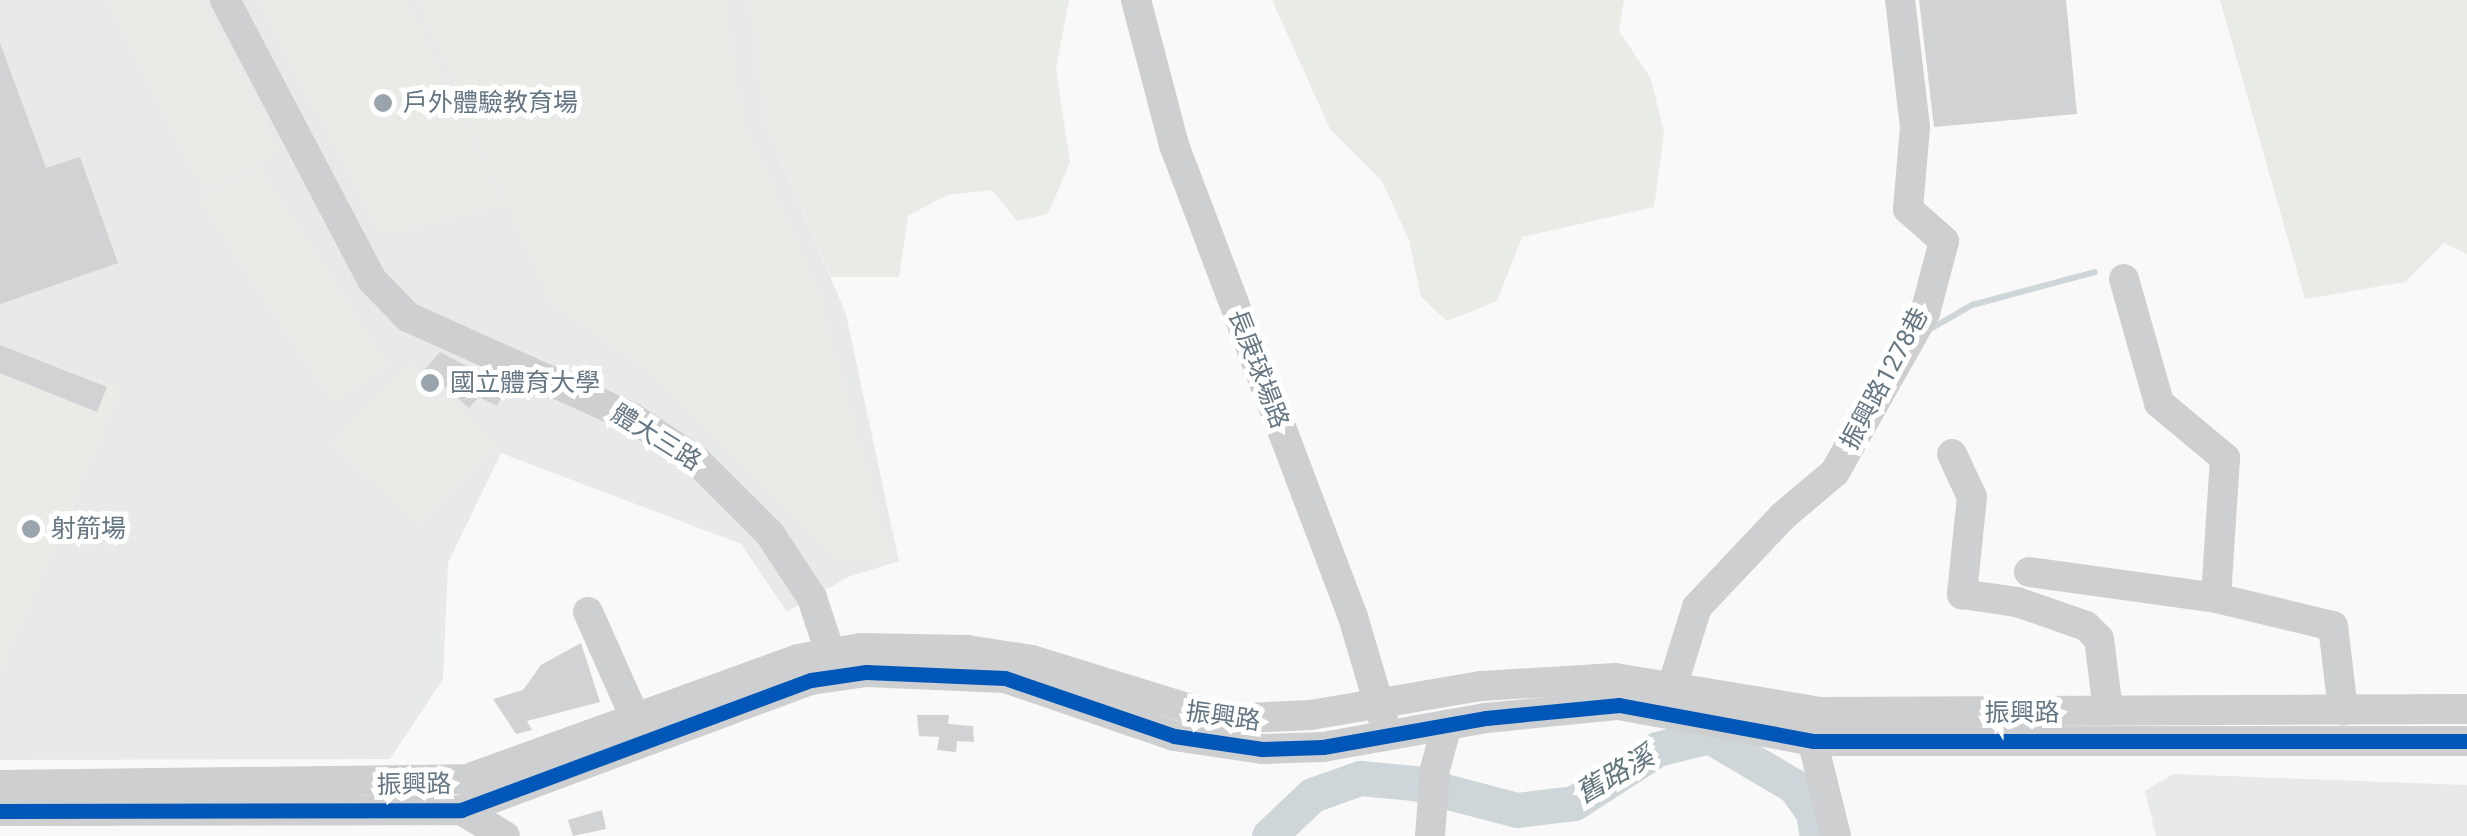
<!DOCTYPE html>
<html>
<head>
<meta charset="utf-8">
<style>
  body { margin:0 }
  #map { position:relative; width:2467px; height:836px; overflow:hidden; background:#f9f9f9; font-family:Roboto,"Noto Sans TC",sans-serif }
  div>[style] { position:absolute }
  .built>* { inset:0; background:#e8e9e9 }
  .green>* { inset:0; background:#e8ebe6 }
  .stream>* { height:6px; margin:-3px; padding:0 3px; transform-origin:3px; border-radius:3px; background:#ced6d9 }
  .river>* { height:35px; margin:-17.5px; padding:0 17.5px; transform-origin:17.5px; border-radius:17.5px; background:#ced6d9 }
  .building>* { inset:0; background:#d0d2d3 }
  .minor>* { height:30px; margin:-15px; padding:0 15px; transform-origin:15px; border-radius:15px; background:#cecfd0 }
  .cycleway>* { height:15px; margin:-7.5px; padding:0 7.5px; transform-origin:7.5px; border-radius:7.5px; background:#0057b8 }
  .dots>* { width:28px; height:28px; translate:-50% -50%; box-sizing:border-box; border:5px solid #fff; border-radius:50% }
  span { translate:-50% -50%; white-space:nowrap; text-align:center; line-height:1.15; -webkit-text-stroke:10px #fff; paint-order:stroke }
  .poi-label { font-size:25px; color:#657683 }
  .left { translate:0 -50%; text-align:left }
  .street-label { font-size:25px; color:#657683 }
  .water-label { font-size:28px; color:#60757c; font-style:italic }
</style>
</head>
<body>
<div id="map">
  <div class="built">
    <i style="clip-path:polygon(0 0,750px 0,766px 124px,846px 314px,899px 561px,848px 577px,787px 612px,741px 544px,501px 453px,448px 563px,443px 679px,390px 759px,0 760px)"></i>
    <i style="clip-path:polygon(2173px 774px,2467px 785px,2467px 836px,2156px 836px,2145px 791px)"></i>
  </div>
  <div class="green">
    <i style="clip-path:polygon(105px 0,202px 0,280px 152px,204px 192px)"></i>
    <i style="clip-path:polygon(257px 0,408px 0,504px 206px,381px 236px)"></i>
    <i style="clip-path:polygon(417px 0,726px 0,743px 118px,817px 285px,892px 561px,839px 562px,648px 372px,550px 303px)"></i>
    <i style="clip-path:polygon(750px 0,1069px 0,1056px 69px,1070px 162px,1048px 214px,1017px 221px,992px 190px,947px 195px,908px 216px,899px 277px,831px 277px,766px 124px)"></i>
    <i style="clip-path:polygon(1272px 0,1624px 0,1619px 31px,1651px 79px,1664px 133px,1654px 207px,1522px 237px,1497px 301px,1447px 321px,1421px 297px,1409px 240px,1382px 181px,1330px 129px)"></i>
    <i style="clip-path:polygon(2220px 0,2467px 0,2467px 254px,2444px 243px,2405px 282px,2305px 299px)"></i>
    <i style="clip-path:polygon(259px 167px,390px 366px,333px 404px,198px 200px)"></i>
    <i style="clip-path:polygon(0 342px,122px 389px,3px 669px,0 668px)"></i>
    <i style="clip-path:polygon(410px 362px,498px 446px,419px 527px,331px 443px)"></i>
  </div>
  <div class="stream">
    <i style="left:1932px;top:328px;width:46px;rotate:-29.9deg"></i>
    <i style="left:1972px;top:305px;width:127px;rotate:-15deg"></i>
  </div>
  <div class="river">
    <i style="left:1269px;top:836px;width:59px;rotate:-43.6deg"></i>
    <i style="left:1312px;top:795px;width:51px;rotate:-19.5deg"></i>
    <i style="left:1360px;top:778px;width:54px;rotate:5.3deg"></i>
    <i style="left:1414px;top:783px;width:106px;rotate:14.7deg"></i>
    <i style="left:1517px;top:810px;width:57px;rotate:-7deg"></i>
    <i style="left:1574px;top:803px;width:99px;rotate:-33deg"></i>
    <i style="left:1657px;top:749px;width:54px;rotate:-14deg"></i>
    <i style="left:1709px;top:736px;width:99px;rotate:30.5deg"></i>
    <i style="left:1794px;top:786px;width:32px;rotate:54deg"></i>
    <i style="left:1813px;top:812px;width:24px;rotate:81deg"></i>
  </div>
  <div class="building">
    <i style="clip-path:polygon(1919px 0,2066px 0,2077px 114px,1934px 127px)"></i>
    <i style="clip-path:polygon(0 43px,46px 168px,80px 157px,118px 263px,0 304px)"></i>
    <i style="clip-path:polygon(0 345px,107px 387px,97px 412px,0 373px)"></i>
    <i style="clip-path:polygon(440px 352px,507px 387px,497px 406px,479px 397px,469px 408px,425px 369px)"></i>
    <i style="clip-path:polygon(581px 643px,600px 702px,527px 721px,532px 730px,516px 734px,493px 699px,523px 690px,541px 665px)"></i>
    <i style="clip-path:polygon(917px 715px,949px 715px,948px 724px,973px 726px,974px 742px,957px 741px,956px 752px,937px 750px,939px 737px,919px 736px)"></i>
    <i style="clip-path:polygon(602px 810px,606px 829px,573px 836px,568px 820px)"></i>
  </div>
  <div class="minor">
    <i style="left:225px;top:0;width:316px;rotate:62.3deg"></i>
    <i style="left:372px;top:280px;width:52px;rotate:45.8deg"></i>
    <i style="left:408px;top:317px;width:244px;rotate:24.2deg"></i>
    <i style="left:631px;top:417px;width:78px;rotate:33.5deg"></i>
    <i style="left:696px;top:460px;width:105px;rotate:45deg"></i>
    <i style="left:770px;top:534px;width:77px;rotate:56.7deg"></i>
    <i style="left:812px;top:598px;width:76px;rotate:71.6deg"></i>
    <i style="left:1136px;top:0;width:150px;rotate:75.3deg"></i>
    <i style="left:1174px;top:145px;width:505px;rotate:69.23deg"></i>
    <i style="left:1353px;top:617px;width:105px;rotate:73.5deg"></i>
    <i style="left:2124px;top:279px;width:129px;rotate:74.2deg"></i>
    <i style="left:2159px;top:403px;width:86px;rotate:39.8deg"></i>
    <i style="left:2225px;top:458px;width:140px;rotate:93.7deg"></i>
    <i style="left:2216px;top:598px;width:120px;rotate:13.5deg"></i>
    <i style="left:2333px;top:626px;width:85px;rotate:83.2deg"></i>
    <i style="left:1952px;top:454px;width:47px;rotate:65.1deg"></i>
    <i style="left:1972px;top:497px;width:98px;rotate:95.9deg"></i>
    <i style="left:1962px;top:594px;width:56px;rotate:8.3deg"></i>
    <i style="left:2017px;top:602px;width:73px;rotate:19.2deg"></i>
    <i style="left:2086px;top:626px;width:18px;rotate:45deg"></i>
    <i style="left:2099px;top:639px;width:72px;rotate:82.8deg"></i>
    <i style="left:2029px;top:572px;width:189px;rotate:7.9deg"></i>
    <i style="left:588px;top:612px;width:118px;rotate:66deg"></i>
    <i style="left:1668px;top:700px;width:97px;rotate:-72.7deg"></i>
    <i style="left:1697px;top:607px;width:125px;rotate:-46.6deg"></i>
    <i style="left:1783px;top:516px;width:68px;rotate:-40.2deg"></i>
    <i style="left:1835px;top:472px;width:183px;rotate:-60.5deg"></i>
    <i style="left:1925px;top:313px;width:74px;rotate:-75.2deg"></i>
    <i style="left:1944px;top:241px;width:48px;rotate:-138.4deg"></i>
    <i style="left:1908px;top:209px;width:82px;rotate:-85.1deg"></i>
    <i style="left:1915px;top:127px;width:128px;rotate:-96.7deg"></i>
    <i style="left:1808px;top:723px;width:116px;rotate:76.1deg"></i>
    <i style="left:0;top:785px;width:467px;rotate:-0.7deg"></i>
    <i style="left:467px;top:779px;width:352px;rotate:-19.9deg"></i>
    <i style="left:798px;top:659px;width:64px;rotate:-9.9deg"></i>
    <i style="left:861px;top:648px;width:106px;rotate:1.1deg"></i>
    <i style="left:967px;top:650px;width:66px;rotate:8.7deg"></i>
    <i style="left:1032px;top:660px;width:200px;rotate:17.2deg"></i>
    <i style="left:1223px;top:719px;width:88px;rotate:-2.6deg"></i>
    <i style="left:1311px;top:715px;width:172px;rotate:-9.7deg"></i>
    <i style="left:1481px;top:686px;width:134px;rotate:-3.4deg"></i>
    <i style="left:1615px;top:678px;width:208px;rotate:9.4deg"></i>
    <i style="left:1820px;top:712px;width:647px;rotate:-0.27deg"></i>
    <i style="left:461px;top:810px;width:51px;rotate:30.6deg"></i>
    <i style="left:0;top:811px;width:461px;rotate:-0.1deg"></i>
    <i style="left:461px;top:810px;width:373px;rotate:-20.4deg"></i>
    <i style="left:811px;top:680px;width:56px;rotate:-8.3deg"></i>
    <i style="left:866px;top:672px;width:139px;rotate:2.5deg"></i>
    <i style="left:1005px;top:678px;width:179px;rotate:18.9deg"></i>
    <i style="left:1174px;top:736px;width:89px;rotate:8.4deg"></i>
    <i style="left:1262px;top:749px;width:61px;rotate:-1.9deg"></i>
    <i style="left:1323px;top:747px;width:166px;rotate:-10.1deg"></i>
    <i style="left:1486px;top:718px;width:134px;rotate:-5.6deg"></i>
    <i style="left:1619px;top:705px;width:198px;rotate:10.5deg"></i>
    <i style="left:1814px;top:741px;width:653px"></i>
    <i style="left:1430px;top:836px;width:67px;rotate:-85.7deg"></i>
    <i style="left:1435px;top:769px;width:46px;rotate:-74.7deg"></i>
  </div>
  <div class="cycleway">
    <i style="left:0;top:811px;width:461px;rotate:-0.1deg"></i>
    <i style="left:461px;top:810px;width:373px;rotate:-20.4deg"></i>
    <i style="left:811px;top:680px;width:56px;rotate:-8.3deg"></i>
    <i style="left:866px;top:672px;width:139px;rotate:2.5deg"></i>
    <i style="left:1005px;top:678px;width:179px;rotate:18.9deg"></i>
    <i style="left:1174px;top:736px;width:89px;rotate:8.4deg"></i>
    <i style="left:1262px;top:749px;width:61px;rotate:-1.9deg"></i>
    <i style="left:1323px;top:747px;width:166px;rotate:-10.1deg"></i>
    <i style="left:1486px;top:718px;width:134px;rotate:-5.6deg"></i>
    <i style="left:1619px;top:705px;width:198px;rotate:10.5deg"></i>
    <i style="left:1814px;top:741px;width:653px"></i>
  </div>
  <div class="dots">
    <i style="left:383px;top:103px;background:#99a4ac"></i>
    <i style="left:430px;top:383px;background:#99a4ac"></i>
    <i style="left:31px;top:529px;background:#99a4ac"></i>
  </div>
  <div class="poi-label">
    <span class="left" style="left:403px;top:103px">戶外體驗教育場</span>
    <span class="left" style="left:450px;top:383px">國立體育大學</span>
    <span class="left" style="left:51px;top:529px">射箭場</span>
  </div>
  <div class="street-label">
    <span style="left:1258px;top:369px;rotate:69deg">長庚球場路</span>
    <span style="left:1885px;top:379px;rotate:-62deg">振興路1278巷</span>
    <span style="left:656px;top:438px;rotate:32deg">體大三路</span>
    <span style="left:2022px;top:713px">振興路</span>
    <span style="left:1223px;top:717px;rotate:8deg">振興路</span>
    <span style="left:414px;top:785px;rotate:-1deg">振興路</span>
  </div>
  <div class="water-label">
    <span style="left:1615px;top:775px;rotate:-30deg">舊路溪</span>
  </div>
</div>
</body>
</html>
